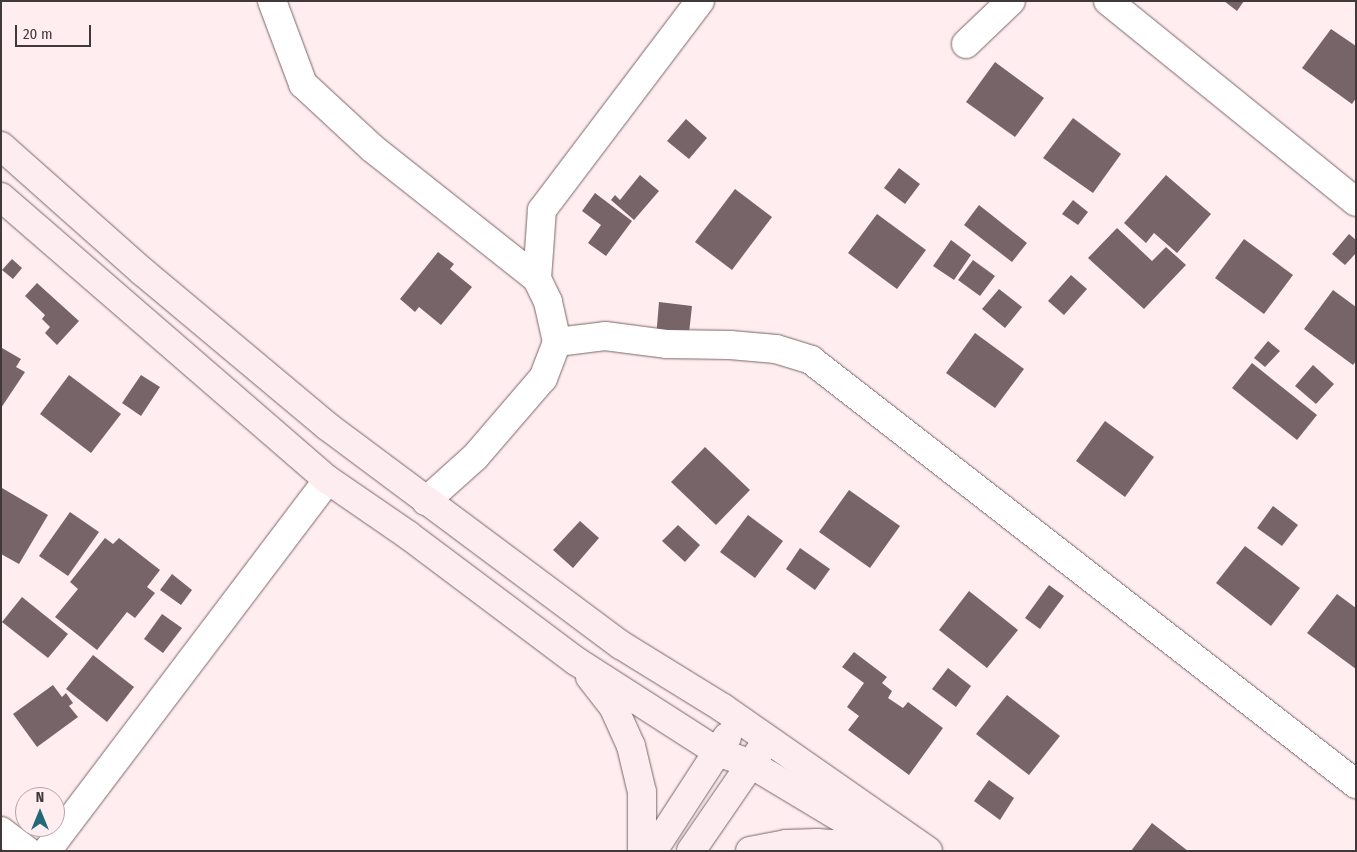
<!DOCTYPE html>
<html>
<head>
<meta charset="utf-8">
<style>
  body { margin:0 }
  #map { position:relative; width:1357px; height:852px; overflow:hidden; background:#ffedf0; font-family:"Fira Sans Condensed",sans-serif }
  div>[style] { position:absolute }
  .building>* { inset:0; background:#776468 }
  .roads { filter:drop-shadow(0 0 1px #796669) drop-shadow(0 0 1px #796669) }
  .street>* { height:28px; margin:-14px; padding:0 14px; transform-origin:14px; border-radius:14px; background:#fff }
  .secondary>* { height:28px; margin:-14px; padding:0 14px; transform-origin:14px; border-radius:14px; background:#fdedf0 }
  span { translate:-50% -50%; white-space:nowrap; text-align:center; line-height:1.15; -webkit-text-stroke:5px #ffedf0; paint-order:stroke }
  .frame { position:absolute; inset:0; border:2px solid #403839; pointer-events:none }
  .north { position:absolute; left:15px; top:787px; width:50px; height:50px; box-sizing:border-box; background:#ffedf0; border:1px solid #b3a5a7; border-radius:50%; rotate:0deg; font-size:14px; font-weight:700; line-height:20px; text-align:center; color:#403839 }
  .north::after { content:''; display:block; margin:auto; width:18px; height:22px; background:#236978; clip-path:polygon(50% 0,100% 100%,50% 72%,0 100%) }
  .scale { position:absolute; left:15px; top:25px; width:76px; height:22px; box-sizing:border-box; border:2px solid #403839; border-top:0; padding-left:6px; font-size:15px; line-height:18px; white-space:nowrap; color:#403839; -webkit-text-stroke:4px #ffedf0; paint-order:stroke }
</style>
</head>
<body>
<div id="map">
  <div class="building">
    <i style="clip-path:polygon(1224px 1px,1244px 1px,1237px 11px)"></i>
    <i style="clip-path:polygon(1331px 29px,1356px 46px,1356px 98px,1352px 104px,1302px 68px)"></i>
    <i style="clip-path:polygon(995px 62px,1044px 98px,1015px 137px,966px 102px)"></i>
    <i style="clip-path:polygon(1073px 118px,1121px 154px,1093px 193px,1043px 158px)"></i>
    <i style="clip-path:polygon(686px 119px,707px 138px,689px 159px,667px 141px)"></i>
    <i style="clip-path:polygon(899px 168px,920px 184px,905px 204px,884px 188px)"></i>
    <i style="clip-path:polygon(640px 175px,659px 191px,634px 220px,611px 200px,615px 195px,620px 200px)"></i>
    <i style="clip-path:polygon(1166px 175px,1211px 214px,1177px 253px,1154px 233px,1146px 243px,1124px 223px)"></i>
    <i style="clip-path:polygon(735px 189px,772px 217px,732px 270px,695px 242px)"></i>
    <i style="clip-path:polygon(595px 193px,632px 221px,606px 256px,588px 243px,601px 225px,582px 211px)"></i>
    <i style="clip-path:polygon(1073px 200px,1088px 212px,1078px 225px,1062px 214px)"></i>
    <i style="clip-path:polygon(979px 205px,1027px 243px,1012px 262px,964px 225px)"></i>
    <i style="clip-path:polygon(877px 214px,926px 250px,897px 289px,848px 253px)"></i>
    <i style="clip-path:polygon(1117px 228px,1152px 261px,1166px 247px,1186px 265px,1144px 309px,1088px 258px)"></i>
    <i style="clip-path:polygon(1349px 234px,1356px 240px,1356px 253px,1345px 265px,1332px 254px)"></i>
    <i style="clip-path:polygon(1244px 239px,1293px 275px,1264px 314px,1215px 278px)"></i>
    <i style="clip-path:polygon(951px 240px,971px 255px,954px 280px,933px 266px)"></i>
    <i style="clip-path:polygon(438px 252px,454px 264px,450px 269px,472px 287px,441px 325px,419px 307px,415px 312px,400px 299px)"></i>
    <i style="clip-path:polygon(12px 259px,22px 268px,13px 279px,2px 270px)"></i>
    <i style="clip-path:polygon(973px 260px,995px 276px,980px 296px,958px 280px)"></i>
    <i style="clip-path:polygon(1071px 275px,1087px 289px,1064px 315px,1048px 301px)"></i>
    <i style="clip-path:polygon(37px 283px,79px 321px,57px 345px,45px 333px,50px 327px,42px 319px,45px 315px,25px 296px)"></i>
    <i style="clip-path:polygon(999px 289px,1022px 307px,1005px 328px,982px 309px)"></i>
    <i style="clip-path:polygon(1333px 290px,1356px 307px,1356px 361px,1353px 365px,1304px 329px)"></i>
    <i style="clip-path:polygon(659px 302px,692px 306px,688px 342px,656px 338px)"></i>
    <i style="clip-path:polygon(975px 333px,1024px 369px,995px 408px,946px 373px)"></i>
    <i style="clip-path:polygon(1268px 341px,1280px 351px,1265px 367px,1254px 358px)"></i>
    <i style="clip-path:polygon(2px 348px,21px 359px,16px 367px,25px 372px,1px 408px)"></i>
    <i style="clip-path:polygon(1252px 363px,1317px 415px,1297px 440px,1232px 388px)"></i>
    <i style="clip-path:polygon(1313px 365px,1334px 384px,1316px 404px,1295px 386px)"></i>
    <i style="clip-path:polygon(69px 375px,121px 414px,91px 453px,40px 414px)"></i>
    <i style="clip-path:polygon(141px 375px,160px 387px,141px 416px,122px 403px)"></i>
    <i style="clip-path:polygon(1105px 421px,1154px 457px,1125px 497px,1076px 461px)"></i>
    <i style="clip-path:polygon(705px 447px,750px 490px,716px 525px,671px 482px)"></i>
    <i style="clip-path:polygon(2px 488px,48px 515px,19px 564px,1px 554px)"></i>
    <i style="clip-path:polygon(849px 490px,900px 526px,870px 568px,819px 532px)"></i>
    <i style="clip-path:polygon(1273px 506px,1298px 525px,1282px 546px,1257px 528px)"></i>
    <i style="clip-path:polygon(70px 512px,99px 532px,68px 576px,39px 556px)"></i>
    <i style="clip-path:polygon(748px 515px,783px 541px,755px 578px,720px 552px)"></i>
    <i style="clip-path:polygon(580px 521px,599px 538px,573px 568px,553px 550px)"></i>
    <i style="clip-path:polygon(678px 525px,700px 545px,685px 562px,662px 541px)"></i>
    <i style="clip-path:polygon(105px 538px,113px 544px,119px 538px,160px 570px,147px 587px,155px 593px,135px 618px,127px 612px,97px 650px,55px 617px,78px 589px,70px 582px)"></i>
    <i style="clip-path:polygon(1245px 546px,1300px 588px,1271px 626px,1216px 583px)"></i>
    <i style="clip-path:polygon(800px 548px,830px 569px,815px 590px,786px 569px)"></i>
    <i style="clip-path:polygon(172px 574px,192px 590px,181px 605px,160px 590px)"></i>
    <i style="clip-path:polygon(1049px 585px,1064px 596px,1040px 629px,1025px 618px)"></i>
    <i style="clip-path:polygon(969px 591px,1018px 630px,987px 668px,939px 630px)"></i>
    <i style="clip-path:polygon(1337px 594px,1356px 608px,1356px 669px,1307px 633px)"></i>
    <i style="clip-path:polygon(22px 597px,68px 634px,48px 658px,2px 622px)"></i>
    <i style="clip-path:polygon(162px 614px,182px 628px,163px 653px,144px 639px)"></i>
    <i style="clip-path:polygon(854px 652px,887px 677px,882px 683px,892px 691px,888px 698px,903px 708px,908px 702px,943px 728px,909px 775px,848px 730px,859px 716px,847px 707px,864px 683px,842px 667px)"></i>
    <i style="clip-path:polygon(93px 655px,134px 687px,107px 722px,66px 689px)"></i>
    <i style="clip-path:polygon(948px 668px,971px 686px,956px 707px,932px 689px)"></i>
    <i style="clip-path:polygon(53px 685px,62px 697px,66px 693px,73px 703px,69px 706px,78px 717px,37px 747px,13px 714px)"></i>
    <i style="clip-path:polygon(1007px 695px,1060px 736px,1029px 775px,976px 734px)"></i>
    <i style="clip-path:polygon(989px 780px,1014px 798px,1000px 820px,974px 801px)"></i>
    <i style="clip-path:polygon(1152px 823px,1188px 851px,1131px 851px)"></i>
  </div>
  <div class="roads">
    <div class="street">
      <i style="left:272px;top:1px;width:89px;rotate:69.5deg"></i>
      <i style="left:303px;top:84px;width:94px;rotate:42.8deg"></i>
      <i style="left:372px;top:148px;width:211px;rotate:38.4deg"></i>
      <i style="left:537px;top:279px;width:25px;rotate:64deg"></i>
      <i style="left:548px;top:302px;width:41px;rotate:77.3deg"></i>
      <i style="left:557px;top:342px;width:39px;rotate:111deg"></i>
      <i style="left:543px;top:378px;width:104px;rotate:130.7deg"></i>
      <i style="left:475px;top:457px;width:66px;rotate:138.1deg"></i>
      <i style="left:1108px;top:1px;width:319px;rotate:39deg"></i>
      <i style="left:966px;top:44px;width:62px;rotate:-43.7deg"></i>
      <i style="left:537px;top:279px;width:69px;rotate:-85.9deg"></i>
      <i style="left:542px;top:210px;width:262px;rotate:-52.9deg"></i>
      <i style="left:557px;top:342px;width:48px;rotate:-7.1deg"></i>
      <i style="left:605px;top:336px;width:63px;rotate:7.4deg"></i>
      <i style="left:667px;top:344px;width:63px;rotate:0.9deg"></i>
      <i style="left:730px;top:345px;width:46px;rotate:5deg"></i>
      <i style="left:776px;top:349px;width:37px;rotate:17deg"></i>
      <i style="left:811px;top:360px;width:691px;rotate:37.88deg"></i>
      <i style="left:1px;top:831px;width:34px;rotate:37deg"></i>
      <i style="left:47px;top:851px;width:465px;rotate:-52.9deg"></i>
    </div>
    <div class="secondary">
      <i style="left:1px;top:146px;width:190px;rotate:41.6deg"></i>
      <i style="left:143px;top:272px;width:240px;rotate:39.9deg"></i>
      <i style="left:327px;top:426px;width:367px;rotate:36.7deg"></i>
      <i style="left:621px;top:645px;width:120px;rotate:31.7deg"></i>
      <i style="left:723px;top:708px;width:250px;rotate:34.9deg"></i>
      <i style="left:1px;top:197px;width:432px;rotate:40.9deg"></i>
      <i style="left:328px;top:480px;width:97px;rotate:34.5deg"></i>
      <i style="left:408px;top:535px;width:210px;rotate:36.9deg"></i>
      <i style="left:576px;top:661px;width:169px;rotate:32.7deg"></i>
      <i style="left:718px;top:752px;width:35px;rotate:20deg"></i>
      <i style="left:751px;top:764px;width:169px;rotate:31deg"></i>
      <i style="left:590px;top:677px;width:37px;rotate:52deg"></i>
      <i style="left:613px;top:706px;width:44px;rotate:65.8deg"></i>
      <i style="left:631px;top:746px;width:47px;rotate:76.6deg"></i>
      <i style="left:642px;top:792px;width:59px;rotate:90deg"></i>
      <i style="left:653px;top:851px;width:136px;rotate:-57deg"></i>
      <i style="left:691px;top:851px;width:124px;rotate:-55.5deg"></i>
      <i style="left:750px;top:851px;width:37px;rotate:-11deg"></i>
      <i style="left:786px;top:844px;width:31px;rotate:-2deg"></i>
      <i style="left:817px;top:843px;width:29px;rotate:4deg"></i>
      <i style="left:846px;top:845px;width:33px;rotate:11deg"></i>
    </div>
  </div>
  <div class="frame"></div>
  <div class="north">N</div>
  <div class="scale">20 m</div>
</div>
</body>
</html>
